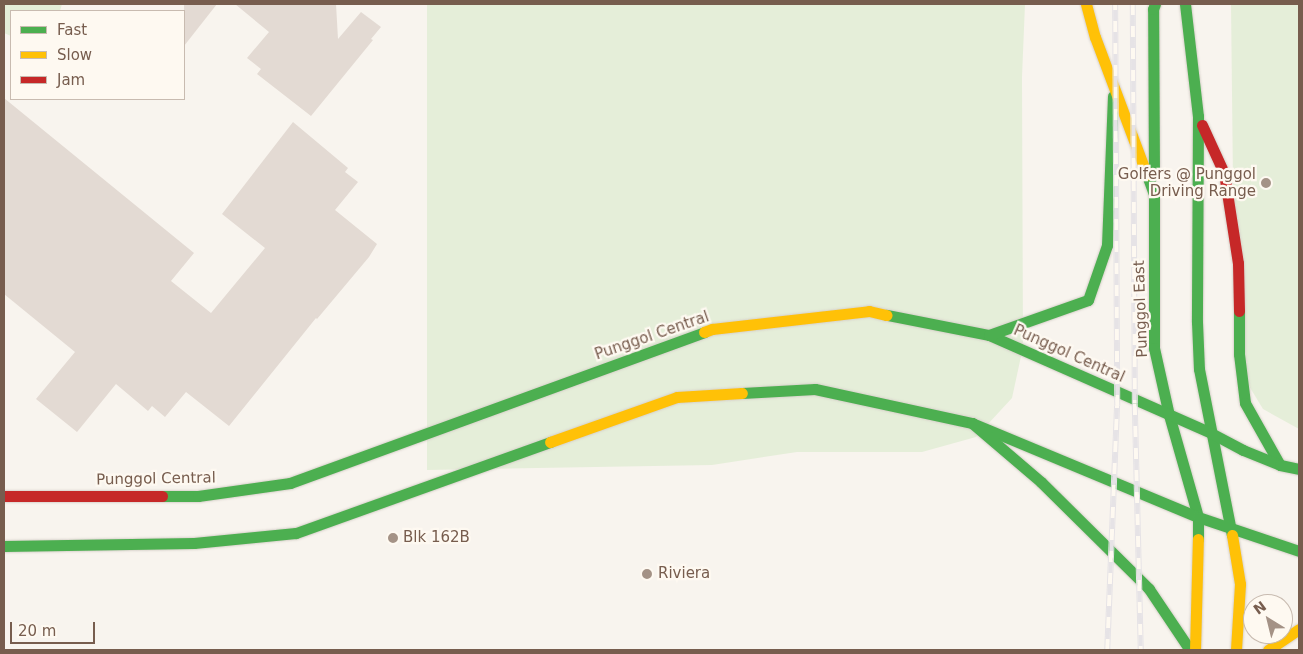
<!DOCTYPE html>
<html>
<head>
<meta charset="utf-8">
<style>
  body { margin:0 }
  #map { position:relative; width:1303px; height:654px; overflow:hidden; background:#f8f4ee; font-family:"DejaVu Sans",sans-serif }
  div>[style] { position:absolute }
  .green>* { inset:0; background:#e5eed9 }
  .building>* { inset:0; background:#e3dad3 }
  .roads { filter:drop-shadow(0 0 1px #d6d0c9) drop-shadow(0 0 1px #d6d0c9) }
  .fast>* { height:11px; margin:-5.5px; padding:0 5.5px; transform-origin:5.5px; border-radius:5.5px; background:#4caf50 }
  .slow>* { height:11px; margin:-5.5px; padding:0 5.5px; transform-origin:5.5px; border-radius:5.5px; background:#ffc107 }
  .jam>* { height:11px; margin:-5.5px; padding:0 5.5px; transform-origin:5.5px; border-radius:5.5px; background:#c62828 }
  .rail>* { height:5.5px; margin-top:-2.75px; transform-origin:0; background:repeating-linear-gradient(90deg,#fef9f1 0 11px,#e6e3e6 0 22px); box-sizing:border-box; border-block:1px solid #e6e3e6 }
  .dots>* { width:14px; height:14px; translate:-50% -50%; box-sizing:border-box; border:2px solid #fef9f1; border-radius:50% }
  span { translate:-50% -50%; white-space:nowrap; text-align:center; line-height:1.15; -webkit-text-stroke:4.5px #fef9f1; paint-order:stroke }
  .poi-label { font-size:15px; color:#775d4e }
  .right { translate:-100% -50%; text-align:right }
  .left { translate:0 -50%; text-align:left }
  .street-label { font-size:15px; color:#775d4e }
  .frame { position:absolute; inset:0; border:5px solid #775d4e; pointer-events:none }
  .legend { position:absolute; left:10px; top:10px; width:175px; height:90px; box-sizing:border-box; background:#fef9f1; border:1px solid #c8bbb0; margin:0; padding:6px 9px; list-style:none; font-size:15px; color:#775d4e }
  .legend li { display:flex; align-items:center; gap:10px; height:25px }
  .legend b { width:25px; border:1px solid #c8bbb0 }
  .north { position:absolute; left:1243px; top:594px; width:50px; height:50px; box-sizing:border-box; background:#fef9f1; border:1px solid #c8bbb0; border-radius:50%; rotate:324deg; font-size:14px; font-weight:700; line-height:20px; text-align:center; color:#775d4e }
  .north::after { content:''; display:block; margin:auto; width:18px; height:22px; background:#a49286; clip-path:polygon(50% 0,100% 100%,50% 72%,0 100%) }
  .scale { position:absolute; left:10px; top:622px; width:85px; height:22px; box-sizing:border-box; border:2px solid #775d4e; border-top:0; padding-left:6px; font-size:15px; line-height:18px; white-space:nowrap; color:#775d4e; -webkit-text-stroke:4px #fef9f1; paint-order:stroke }
</style>
</head>
<body>
<div id="map">
  <div class="green">
    <i style="clip-path:polygon(4px 4px,62px 4px,60px 11px,11px 11px,11px 36px,4px 33px)"></i>
    <i style="clip-path:polygon(427px 4px,1025px 4px,1022px 77px,1023px 347px,1012px 398px,976px 437px,922px 452px,797px 452px,712px 465px,427px 470px)"></i>
    <i style="clip-path:polygon(1231px 4px,1299px 4px,1299px 429px,1263px 409px,1235px 363px)"></i>
  </div>
  <div class="building">
    <i style="clip-path:polygon(184px 4px,217px 4px,184px 46px)"></i>
    <i style="clip-path:polygon(235px 4px,336px 4px,338px 39px,361px 12px,381px 27px,371px 39px,373px 40px,311px 116px,257px 74px,261px 69px,247px 58px,269px 32px)"></i>
    <i style="clip-path:polygon(4px 98px,194px 253px,171px 281px,211px 313px,265px 248px,222px 214px,293px 122px,348px 168px,345px 172px,358px 182px,335px 210px,377px 244px,369px 257px,317px 319px,316px 318px,229px 426px,186px 392px,165px 417px,152px 406px,148px 411px,116px 384px,77px 432px,36px 399px,75px 352px,4px 294px)"></i>
  </div>
  <div class="roads">
    <div class="fast">
      <i style="left:1185px;top:4px;width:113px;rotate:83.4deg"></i>
      <i style="left:1198px;top:116px;width:206px;rotate:90.3deg"></i>
      <i style="left:1197px;top:322px;width:47px;rotate:87.6deg"></i>
      <i style="left:1199px;top:369px;width:169px;rotate:78.8deg"></i>
      <i style="left:1147px;top:175px;width:20px;rotate:70deg"></i>
      <i style="left:1154px;top:194px;width:154px;rotate:90deg"></i>
      <i style="left:1154px;top:348px;width:69px;rotate:77.4deg"></i>
      <i style="left:1169px;top:415px;width:106px;rotate:74.1deg"></i>
      <i style="left:1198px;top:517px;width:22px;rotate:90deg"></i>
      <i style="left:1154px;top:175px;width:166px;rotate:-90.3deg"></i>
      <i style="left:1153px;top:9px;width:5px;rotate:-68deg"></i>
      <i style="left:1239px;top:311px;width:43px;rotate:90deg"></i>
      <i style="left:1239px;top:354px;width:49px;rotate:83deg"></i>
      <i style="left:1245px;top:403px;width:71px;rotate:60.6deg"></i>
      <i style="left:887px;top:315px;width:104px;rotate:11.1deg"></i>
      <i style="left:989px;top:335px;width:243px;rotate:23.8deg"></i>
      <i style="left:1211px;top:433px;width:36px;rotate:28deg"></i>
      <i style="left:1243px;top:450px;width:40px;rotate:22deg"></i>
      <i style="left:1280px;top:465px;width:19px;rotate:12deg"></i>
      <i style="left:989px;top:335px;width:105px;rotate:-19.5deg"></i>
      <i style="left:1088px;top:300px;width:58px;rotate:-70.9deg"></i>
      <i style="left:1107px;top:245px;width:149px;rotate:-87.7deg"></i>
      <i style="left:742px;top:393px;width:73px;rotate:-3.1deg"></i>
      <i style="left:815px;top:389px;width:161px;rotate:12.2deg"></i>
      <i style="left:972px;top:423px;width:245px;rotate:22.6deg"></i>
      <i style="left:1198px;top:517px;width:107px;rotate:18.6deg"></i>
      <i style="left:972px;top:423px;width:91px;rotate:40.5deg"></i>
      <i style="left:1041px;top:482px;width:152px;rotate:44.7deg"></i>
      <i style="left:1149px;top:589px;width:73px;rotate:56.1deg"></i>
      <i style="left:162px;top:496px;width:36px"></i>
      <i style="left:198px;top:496px;width:93px;rotate:-8deg"></i>
      <i style="left:290px;top:483px;width:441px;rotate:-20deg"></i>
      <i style="left:4px;top:546px;width:190px;rotate:-0.9deg"></i>
      <i style="left:194px;top:543px;width:102px;rotate:-5.6deg"></i>
      <i style="left:296px;top:533px;width:270px;rotate:-19.7deg"></i>
    </div>
    <div class="slow">
      <i style="left:1086px;top:4px;width:34px;rotate:75deg"></i>
      <i style="left:1095px;top:37px;width:147px;rotate:69.4deg"></i>
      <i style="left:704px;top:332px;width:9px;rotate:-21deg"></i>
      <i style="left:712px;top:329px;width:158px;rotate:-6.5deg"></i>
      <i style="left:869px;top:311px;width:18px;rotate:13deg"></i>
      <i style="left:550px;top:442px;width:135px;rotate:-19.5deg"></i>
      <i style="left:677px;top:397px;width:65px;rotate:-3.5deg"></i>
      <i style="left:1232px;top:535px;width:50px;rotate:80.7deg"></i>
      <i style="left:1240px;top:584px;width:66px;rotate:93.5deg"></i>
      <i style="left:1195px;top:650px;width:111px;rotate:-88.5deg"></i>
      <i style="left:1268px;top:650px;width:37px;rotate:-34deg"></i>
    </div>
    <div class="jam">
      <i style="left:1202px;top:125px;width:53px;rotate:65.4deg"></i>
      <i style="left:1224px;top:173px;width:91px;rotate:81.2deg"></i>
      <i style="left:1238px;top:263px;width:48px;rotate:88.8deg"></i>
      <i style="left:4px;top:496px;width:158px"></i>
    </div>
  </div>
  <div class="rail">
    <i style="left:1133px;top:4px;width:400px;rotate:89.7deg"></i>
    <i style="left:1135px;top:404px;width:246px;rotate:88.6deg"></i>
    <i style="left:1107px;top:650px;width:244px;rotate:-87.7deg"></i>
    <i style="left:1117px;top:406px;width:402px;rotate:-90.3deg"></i>
  </div>
  <div class="dots">
    <i style="left:1266px;top:183px;background:#a49286"></i>
    <i style="left:393px;top:538px;background:#a49286"></i>
    <i style="left:647px;top:574px;background:#a49286"></i>
  </div>
  <div class="poi-label">
    <span class="right" style="left:1256px;top:183px">Golfers @ Punggol<br>Driving Range</span>
    <span class="left" style="left:403px;top:538px">Blk 162B</span>
    <span class="left" style="left:658px;top:574px">Riviera</span>
  </div>
  <div class="street-label">
    <span style="left:1141px;top:309px;rotate:-92deg">Punggol East</span>
    <span style="left:652px;top:336px;rotate:-19deg">Punggol Central</span>
    <span style="left:1069px;top:354px;rotate:24deg">Punggol Central</span>
    <span style="left:156px;top:479px;rotate:-1deg">Punggol Central</span>
  </div>
  <div class="frame"></div>
  <ul class="legend">
  <li><b style="height:6px;background:#4caf50"></b>Fast</li>
  <li><b style="height:6px;background:#ffc107"></b>Slow</li>
  <li><b style="height:6px;background:#c62828"></b>Jam</li>
  </ul>
  <div class="north">N</div>
  <div class="scale">20 m</div>
</div>
</body>
</html>
